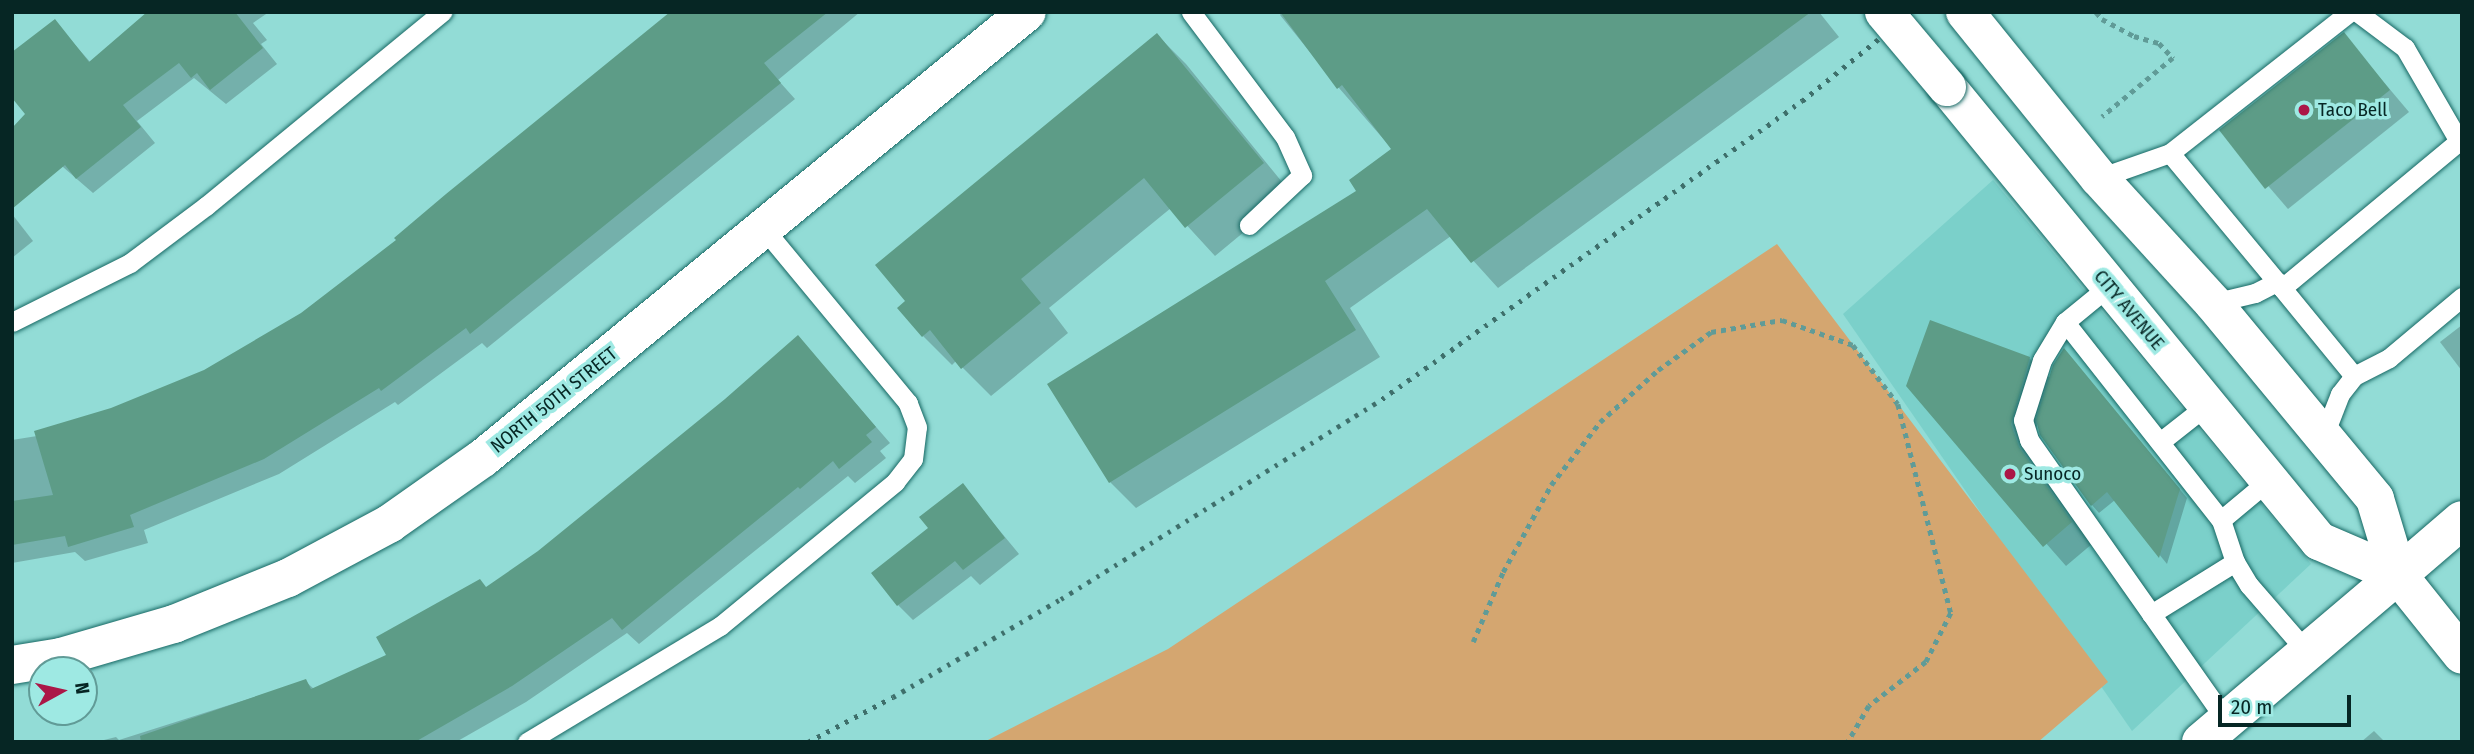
<!DOCTYPE html>
<html>
<head>
<meta charset="utf-8">
<style>
  body { margin:0 }
  #map { position:relative; width:2474px; height:754px; overflow:hidden; background:#92dcd6; font-family:"Fira Sans Condensed",sans-serif }
  div>[style] { position:absolute }
  .built>* { inset:0; background:#7bd0ca }
  .green>* { inset:0; background:#d4a670 }
  .shadow>* { inset:0; background:#0003 }
  .building>* { inset:0; background:#5d9c87 }
  .path>* { height:4.5px; margin-top:-2.25px; transform-origin:0; background:repeating-linear-gradient(90deg,#609b97 0 5px,transparent 0 10px) }
  .roads { filter:drop-shadow(0 0 2px #176864) drop-shadow(0 0 2px #176864) }
  .lane>* { height:19px; margin:-9.5px; padding:0 9.5px; transform-origin:9.5px; border-radius:9.5px; background:#fff }
  .street>* { height:38px; margin:-19px; padding:0 19px; transform-origin:19px; border-radius:19px; background:#fff }
  .secondary>* { height:38px; margin:-19px; padding:0 19px; transform-origin:19px; border-radius:19px; background:#fff }
  .primary>* { height:38px; margin:-19px; padding:0 19px; transform-origin:19px; border-radius:19px; background:#fff }
  .highway>* { height:38px; margin:-19px; padding:0 19px; transform-origin:19px; border-radius:19px; background:#fff }
  .rail>* { height:5px; margin-top:-2.5px; transform-origin:0; background:repeating-linear-gradient(90deg,#3e6f6b 0 3.5px,transparent 0 10.5px) }
  .bridges { filter:drop-shadow(0 0 2px #176864) drop-shadow(0 0 2px #176864) }
  .highway-bridge>* { height:38px; margin:-19px; padding:0 19px; transform-origin:19px; border-radius:19px; background:#fff }
  .dots>* { width:19px; height:19px; translate:-50% -50%; box-sizing:border-box; border:4px solid #9ee9e3; border-radius:50% }
  span { translate:-50% -50%; white-space:nowrap; text-align:center; line-height:1.15; -webkit-text-stroke:7px #9ee9e3; paint-order:stroke }
  .poi-label { font-size:19px; color:#062624 }
  .left { translate:0 -50%; text-align:left }
  .street-label { font-size:19px; color:#062624 }
  .frame { position:absolute; inset:0; border:14px solid #062624; pointer-events:none }
  .north { position:absolute; left:28px; top:656px; width:70px; height:70px; box-sizing:border-box; background:#9ee9e3; border:2px solid #619b97; border-radius:50%; rotate:82deg; font-size:19px; font-weight:700; line-height:28px; text-align:center; color:#062624 }
  .north::after { content:''; display:block; margin:auto; width:24px; height:32px; background:#ab1747; clip-path:polygon(50% 0,100% 100%,50% 72%,0 100%) }
  .scale { position:absolute; left:2218px; top:695px; width:133px; height:32px; box-sizing:border-box; border:4px solid #062624; border-top:0; padding-left:9px; font-size:21px; line-height:24px; white-space:nowrap; color:#062624; -webkit-text-stroke:5px #9ee9e3; paint-order:stroke }
</style>
</head>
<body>
<div id="map">
  <div class="built">
    <i style="clip-path:polygon(1993px 180px,2311px 564px,2132px 731px,1843px 314px)"></i>
  </div>
  <div class="green">
    <i style="clip-path:polygon(1777px 244px,2108px 682px,2038px 742px,984px 742px,1168px 649px)"></i>
  </div>
  <div class="shadow">
    <i style="clip-path:polygon(144px 12px,269px 12px,253px 23px,267px 40px,261px 44px,277px 64px,226px 104px,194px 78px,137px 121px,155px 143px,93px 193px,63px 167px,25px 117px,55px 22px,91px 63px,146px 15px)"></i>
    <i style="clip-path:polygon(673px 12px,860px 12px,778px 80px,795px 99px,487px 348px,482px 343px,398px 405px,395px 402px,279px 474px,144px 530px,148px 543px,85px 561px,75px 552px,12px 563px,12px 440px,37px 436px,112px 410px,204px 371px,302px 314px,398px 241px)"></i>
    <i style="clip-path:polygon(1282px 12px,1819px 12px,1839px 37px,1498px 288px,1451px 236px,1350px 308px,1380px 357px,1136px 508px,1110px 482px,1393px 150px,1339px 88px,1280px 15px)"></i>
    <i style="clip-path:polygon(1157px 35px,1186px 64px,1291px 193px,1215px 256px,1171px 208px,1049px 308px,1068px 333px,991px 396px,956px 361px,952px 365px,923px 336px)"></i>
    <i style="clip-path:polygon(2344px 35px,2409px 112px,2288px 209px,2221px 131px)"></i>
    <i style="clip-path:polygon(12px 214px,33px 241px,12px 258px)"></i>
    <i style="clip-path:polygon(2462px 325px,2462px 371px,2440px 342px)"></i>
    <i style="clip-path:polygon(798px 337px,890px 443px,880px 451px,886px 458px,855px 483px,848px 476px,639px 644px,627px 633px,526px 702px,456px 742px,96px 742px,116px 737px,119px 740px,305px 681px,314px 689px,388px 656px,539px 553px,726px 401px)"></i>
    <i style="clip-path:polygon(2029px 358px,2051px 379px,2071px 358px,2187px 498px,2167px 564px,2115px 500px,2099px 513px,2092px 505px,2038px 422px,2032px 446px,2092px 544px,2066px 566px,1908px 386px)"></i>
    <i style="clip-path:polygon(962px 485px,1019px 554px,980px 585px,971px 576px,913px 620px,898px 605px)"></i>
    <i style="clip-path:polygon(2374px 731px,2385px 742px,2361px 742px)"></i>
  </div>
  <div class="building">
    <i style="clip-path:polygon(147px 12px,235px 12px,263px 48px,210px 90px,197px 73px,191px 78px,179px 63px,123px 105px,141px 127px,76px 179px,65px 165px,12px 209px,12px 128px,25px 114px,12px 98px,12px 52px,55px 19px,89px 62px)"></i>
    <i style="clip-path:polygon(670px 12px,828px 12px,764px 63px,781px 83px,470px 334px,466px 328px,381px 391px,379px 388px,264px 459px,130px 515px,134px 527px,68px 547px,65px 536px,12px 545px,12px 501px,53px 495px,34px 431px,111px 408px,204px 370px,301px 313px,396px 240px,394px 238px,446px 194px)"></i>
    <i style="clip-path:polygon(1280px 12px,1811px 12px,1471px 263px,1427px 209px,1325px 281px,1356px 330px,1109px 483px,1047px 384px,1356px 191px,1349px 180px,1391px 149px,1342px 85px,1337px 89px)"></i>
    <i style="clip-path:polygon(2344px 32px,2390px 90px,2265px 189px,2219px 130px)"></i>
    <i style="clip-path:polygon(1157px 33px,1264px 163px,1185px 228px,1144px 178px,1021px 279px,1041px 303px,961px 369px,930px 330px,922px 337px,897px 308px,905px 301px,875px 265px)"></i>
    <i style="clip-path:polygon(1930px 320px,2030px 357px,2011px 424px,2019px 447px,2072px 522px,2043px 547px,1906px 386px)"></i>
    <i style="clip-path:polygon(798px 335px,876px 427px,866px 435px,872px 442px,839px 469px,833px 461px,800px 489px,798px 487px,622px 630px,612px 618px,512px 686px,415px 742px,141px 742px,140px 736px,306px 679px,311px 689px,386px 655px,376px 637px,480px 579px,486px 587px,538px 551px,725px 399px)"></i>
    <i style="clip-path:polygon(2064px 348px,2180px 489px,2159px 558px,2107px 492px,2091px 506px,2040px 435px,2036px 420px,2053px 365px)"></i>
    <i style="clip-path:polygon(963px 483px,1005px 538px,963px 570px,955px 561px,897px 606px,871px 573px,928px 528px,919px 517px)"></i>
  </div>
  <div class="path">
    <i style="left:2096px;top:12px;width:9px;rotate:49deg"></i>
    <i style="left:2102px;top:19px;width:36px;rotate:28deg"></i>
    <i style="left:2134px;top:36px;width:26px;rotate:16deg"></i>
    <i style="left:2159px;top:43px;width:21px;rotate:47deg"></i>
    <i style="left:2173px;top:58px;width:92px;rotate:140.3deg"></i>
    <i style="left:1473px;top:642px;width:76px;rotate:-66.8deg"></i>
    <i style="left:1503px;top:572px;width:99px;rotate:-61.1deg"></i>
    <i style="left:1551px;top:485px;width:80px;rotate:-52.1deg"></i>
    <i style="left:1600px;top:422px;width:78px;rotate:-41.9deg"></i>
    <i style="left:1658px;top:370px;width:65px;rotate:-35.6deg"></i>
    <i style="left:1711px;top:332px;width:72px;rotate:-9.6deg"></i>
    <i style="left:1782px;top:320px;width:75px;rotate:19.4deg"></i>
    <i style="left:1853px;top:345px;width:74px;rotate:52.7deg"></i>
    <i style="left:1898px;top:404px;width:216px;rotate:75.8deg"></i>
    <i style="left:1951px;top:613px;width:55px;rotate:117deg"></i>
    <i style="left:1926px;top:662px;width:72px;rotate:142.3deg"></i>
    <i style="left:1869px;top:706px;width:42px;rotate:120.3deg"></i>
  </div>
  <div class="roads">
    <div class="lane">
      <i style="left:1191px;top:12px;width:156px;rotate:53.1deg"></i>
      <i style="left:1285px;top:137px;width:42px;rotate:65.9deg"></i>
      <i style="left:1302px;top:175px;width:73px;rotate:136.7deg"></i>
      <i style="left:2357px;top:12px;width:60px;rotate:36.9deg"></i>
      <i style="left:2405px;top:48px;width:108px;rotate:59.9deg"></i>
      <i style="left:2099px;top:178px;width:75px;rotate:-19.4deg"></i>
      <i style="left:2109px;top:286px;width:57px;rotate:140.7deg"></i>
      <i style="left:2065px;top:322px;width:44px;rotate:121.2deg"></i>
      <i style="left:2042px;top:360px;width:63px;rotate:107.6deg"></i>
      <i style="left:2023px;top:420px;width:21px;rotate:73deg"></i>
      <i style="left:2029px;top:440px;width:342px;rotate:54.9deg"></i>
      <i style="left:2282px;top:288px;width:175px;rotate:-129.7deg"></i>
      <i style="left:2170px;top:153px;width:229px;rotate:-38.1deg"></i>
      <i style="left:2213px;top:303px;width:43px;rotate:-13.4deg"></i>
      <i style="left:2255px;top:293px;width:25px;rotate:-27deg"></i>
      <i style="left:12px;top:322px;width:132px;rotate:-26.6deg"></i>
      <i style="left:130px;top:263px;width:95px;rotate:-36.9deg"></i>
      <i style="left:206px;top:206px;width:306px;rotate:-39.4deg"></i>
      <i style="left:2065px;top:322px;width:252px;rotate:51.8deg"></i>
      <i style="left:2221px;top:520px;width:44px;rotate:71.6deg"></i>
      <i style="left:2235px;top:562px;width:27px;rotate:59deg"></i>
      <i style="left:2249px;top:585px;width:89px;rotate:49.1deg"></i>
      <i style="left:2354px;top:376px;width:114px;rotate:-129.3deg"></i>
      <i style="left:2282px;top:288px;width:230px;rotate:-39.7deg"></i>
      <i style="left:2459px;top:141px;width:4px;rotate:45deg"></i>
      <i style="left:2324px;top:435px;width:44px;rotate:-68.7deg"></i>
      <i style="left:2340px;top:394px;width:23px;rotate:-52deg"></i>
      <i style="left:2354px;top:376px;width:39px;rotate:-27deg"></i>
      <i style="left:2389px;top:358px;width:95px;rotate:-39.9deg"></i>
      <i style="left:2160px;top:442px;width:60px;rotate:-38.2deg"></i>
      <i style="left:2221px;top:520px;width:62px;rotate:-39.8deg"></i>
      <i style="left:2151px;top:614px;width:99px;rotate:-31.8deg"></i>
      <i style="left:527px;top:742px;width:225px;rotate:-31deg"></i>
      <i style="left:720px;top:626px;width:227px;rotate:-39.4deg"></i>
      <i style="left:895px;top:482px;width:29px;rotate:-52deg"></i>
      <i style="left:913px;top:459px;width:32px;rotate:-83deg"></i>
      <i style="left:917px;top:427px;width:26px;rotate:-111deg"></i>
      <i style="left:908px;top:403px;width:226px;rotate:-129.6deg"></i>
    </div>
    <div class="street">
      <i style="left:12px;top:665px;width:50px;rotate:-9.3deg"></i>
      <i style="left:61px;top:657px;width:118px;rotate:-16.3deg"></i>
      <i style="left:174px;top:624px;width:123px;rotate:-22deg"></i>
      <i style="left:288px;top:578px;width:115px;rotate:-28.1deg"></i>
      <i style="left:389px;top:524px;width:115px;rotate:-35.1deg"></i>
      <i style="left:483px;top:458px;width:703px;rotate:-39.35deg"></i>
    </div>
    <div class="secondary">
      <i style="left:2201px;top:742px;width:258px;rotate:-40.3deg"></i>
    </div>
    <div class="primary">
      <i style="left:2398px;top:575px;width:84px;rotate:-40.7deg"></i>
    </div>
    <div class="highway">
      <i style="left:1965px;top:12px;width:213px;rotate:51.1deg"></i>
      <i style="left:2099px;top:178px;width:169px;rotate:47.6deg"></i>
      <i style="left:2213px;top:303px;width:254px;rotate:50.4deg"></i>
      <i style="left:2375px;top:499px;width:79px;rotate:73.2deg"></i>
      <i style="left:2398px;top:575px;width:102px;rotate:51.3deg"></i>
      <i style="left:1947px;top:87px;width:587px;rotate:50.67deg"></i>
      <i style="left:2319px;top:541px;width:86px;rotate:23.3deg"></i>
    </div>
  </div>
  <div class="rail">
    <i style="left:808px;top:742px;width:96px;rotate:-27.9deg"></i>
    <i style="left:893px;top:697px;width:194px;rotate:-30.3deg"></i>
    <i style="left:1061px;top:599px;width:378px;rotate:-31.9deg"></i>
    <i style="left:1382px;top:399px;width:515px;rotate:-35.36deg"></i>
    <i style="left:1802px;top:101px;width:141px;rotate:-39deg"></i>
  </div>
  <div class="bridges">
    <div class="highway-bridge">
      <i style="left:1884px;top:12px;width:98px;rotate:50deg"></i>
    </div>
  </div>
  <div class="dots">
    <i style="left:2304px;top:110px;background:#ab1747"></i>
    <i style="left:2010px;top:474px;background:#ab1747"></i>
  </div>
  <div class="poi-label">
    <span class="left" style="left:2318px;top:110px">Taco Bell</span>
    <span class="left" style="left:2024px;top:474px">Sunoco</span>
  </div>
  <div class="street-label">
    <span style="left:2129px;top:310px;rotate:50deg">CITY AVENUE</span>
    <span style="left:554px;top:400px;rotate:-39deg">NORTH 50TH STREET</span>
  </div>
  <div class="frame"></div>
  <div class="north">N</div>
  <div class="scale">20 m</div>
</div>
</body>
</html>
